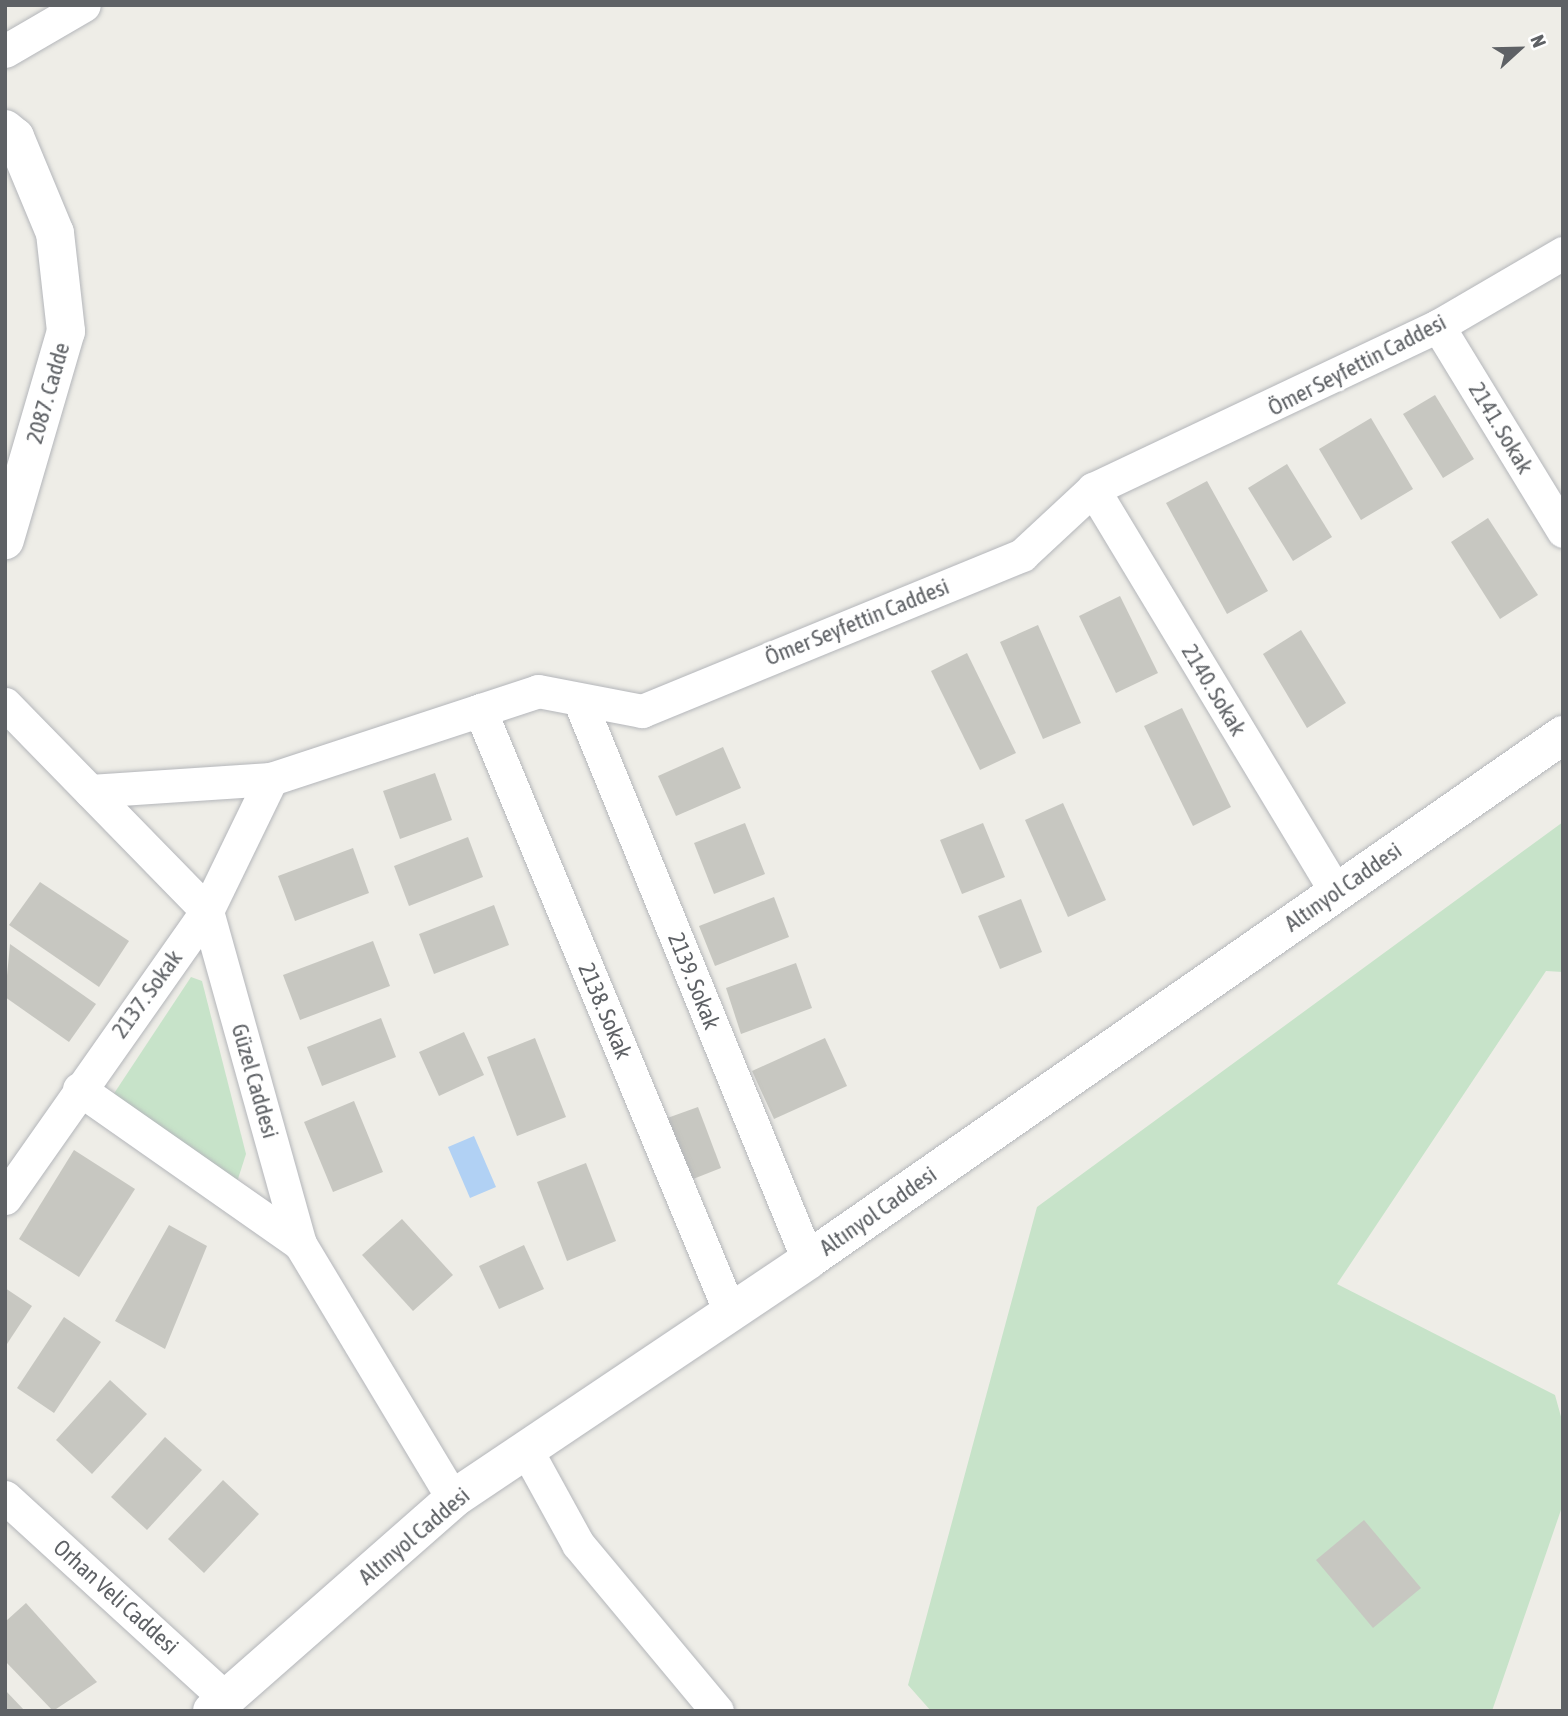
<!DOCTYPE html>
<html>
<head>
<meta charset="utf-8">
<style>
  body { margin:0 }
  #map { position:relative; width:1568px; height:1716px; overflow:hidden; background:#eeede7; font-family:"Asap Condensed",sans-serif }
  div>[style] { position:absolute }
  .green>* { inset:0; background:#c7e3c9 }
  .water>* { inset:0; background:#b1d1f4 }
  .building>* { inset:0; background:#c7c7c1 }
  .roads { filter:drop-shadow(0 0 2px #b4b6ba) drop-shadow(0 0 2px #b4b6ba) }
  .street>* { height:33px; margin:-16.5px; padding:0 16.5px; transform-origin:16.5px; border-radius:16.5px; background:#fff }
  .secondary>* { height:38px; margin:-19px; padding:0 19px; transform-origin:19px; border-radius:19px; background:#fff }
  span { translate:-50% -50%; white-space:nowrap; text-align:center; line-height:1.15; -webkit-text-stroke:7px #fff; paint-order:stroke }
  .street-label { font-size:23px; color:#5e6165 }
  .frame { position:absolute; inset:0; border:7px solid #5e6165; pointer-events:none }
  .north { position:absolute; left:1484px; top:14px; width:70px; height:70px; -webkit-text-stroke:5px #fff; paint-order:stroke; rotate:68deg; font-size:19px; font-weight:700; line-height:28px; text-align:center; color:#5e6165 }
  .north::after { content:''; display:block; margin:auto; width:24px; height:32px; background:#5e6165; clip-path:polygon(50% 0,100% 100%,50% 72%,0 100%) }
</style>
</head>
<body>
<div id="map">
  <div class="green">
    <i style="clip-path:polygon(1563px 822px,1563px 972px,1546px 971px,1337px 1284px,1555px 1395px,1563px 1424px,1563px 1504px,1492px 1711px,931px 1711px,908px 1685px,1037px 1207px)"></i>
    <i style="clip-path:polygon(191px 977px,202px 981px,246px 1154px,237px 1182px,113px 1095px)"></i>
  </div>
  <div class="water">
    <i style="clip-path:polygon(474px 1136px,496px 1187px,470px 1198px,448px 1147px)"></i>
  </div>
  <div class="building">
    <i style="clip-path:polygon(1435px 395px,1474px 459px,1443px 478px,1403px 414px)"></i>
    <i style="clip-path:polygon(1371px 418px,1413px 489px,1361px 520px,1319px 449px)"></i>
    <i style="clip-path:polygon(1287px 464px,1332px 537px,1293px 561px,1248px 488px)"></i>
    <i style="clip-path:polygon(1207px 481px,1268px 591px,1227px 614px,1166px 503px)"></i>
    <i style="clip-path:polygon(1488px 518px,1538px 595px,1500px 619px,1451px 542px)"></i>
    <i style="clip-path:polygon(1120px 596px,1158px 673px,1116px 693px,1079px 616px)"></i>
    <i style="clip-path:polygon(1038px 625px,1081px 723px,1043px 739px,1000px 642px)"></i>
    <i style="clip-path:polygon(1301px 630px,1346px 703px,1307px 728px,1263px 654px)"></i>
    <i style="clip-path:polygon(967px 653px,1016px 753px,980px 770px,931px 671px)"></i>
    <i style="clip-path:polygon(1182px 708px,1231px 807px,1193px 826px,1144px 726px)"></i>
    <i style="clip-path:polygon(723px 747px,741px 788px,676px 816px,658px 776px)"></i>
    <i style="clip-path:polygon(435px 773px,452px 820px,400px 839px,383px 791px)"></i>
    <i style="clip-path:polygon(1063px 803px,1106px 900px,1068px 917px,1025px 820px)"></i>
    <i style="clip-path:polygon(745px 823px,765px 874px,714px 894px,694px 843px)"></i>
    <i style="clip-path:polygon(983px 823px,1005px 877px,962px 894px,940px 840px)"></i>
    <i style="clip-path:polygon(468px 837px,483px 877px,409px 906px,394px 866px)"></i>
    <i style="clip-path:polygon(353px 848px,369px 893px,295px 921px,278px 876px)"></i>
    <i style="clip-path:polygon(40px 882px,129px 941px,99px 987px,9px 925px)"></i>
    <i style="clip-path:polygon(774px 897px,789px 937px,715px 966px,699px 926px)"></i>
    <i style="clip-path:polygon(1021px 899px,1042px 952px,1000px 969px,978px 916px)"></i>
    <i style="clip-path:polygon(494px 905px,509px 945px,434px 974px,419px 934px)"></i>
    <i style="clip-path:polygon(373px 941px,390px 986px,300px 1020px,283px 975px)"></i>
    <i style="clip-path:polygon(10px 944px,96px 1004px,69px 1042px,5px 997px)"></i>
    <i style="clip-path:polygon(796px 963px,812px 1008px,741px 1034px,726px 988px)"></i>
    <i style="clip-path:polygon(381px 1018px,396px 1057px,322px 1086px,307px 1047px)"></i>
    <i style="clip-path:polygon(464px 1032px,484px 1075px,439px 1096px,419px 1052px)"></i>
    <i style="clip-path:polygon(535px 1038px,566px 1117px,517px 1136px,487px 1057px)"></i>
    <i style="clip-path:polygon(825px 1038px,847px 1086px,774px 1119px,752px 1071px)"></i>
    <i style="clip-path:polygon(354px 1101px,383px 1172px,333px 1192px,304px 1122px)"></i>
    <i style="clip-path:polygon(698px 1107px,721px 1168px,683px 1183px,659px 1121px)"></i>
    <i style="clip-path:polygon(74px 1150px,135px 1189px,79px 1277px,19px 1239px)"></i>
    <i style="clip-path:polygon(586px 1163px,616px 1241px,567px 1261px,537px 1182px)"></i>
    <i style="clip-path:polygon(402px 1219px,453px 1275px,413px 1311px,362px 1255px)"></i>
    <i style="clip-path:polygon(169px 1225px,207px 1246px,165px 1349px,115px 1321px)"></i>
    <i style="clip-path:polygon(524px 1245px,544px 1289px,499px 1309px,479px 1266px)"></i>
    <i style="clip-path:polygon(5px 1288px,32px 1306px,5px 1347px)"></i>
    <i style="clip-path:polygon(64px 1317px,101px 1342px,54px 1413px,17px 1388px)"></i>
    <i style="clip-path:polygon(110px 1380px,147px 1414px,92px 1474px,56px 1440px)"></i>
    <i style="clip-path:polygon(165px 1437px,202px 1470px,147px 1530px,111px 1497px)"></i>
    <i style="clip-path:polygon(223px 1480px,259px 1514px,204px 1573px,168px 1539px)"></i>
    <i style="clip-path:polygon(1364px 1520px,1421px 1588px,1373px 1628px,1316px 1560px)"></i>
    <i style="clip-path:polygon(26px 1603px,97px 1682px,53px 1711px,5px 1661px,6px 1621px)"></i>
    <i style="clip-path:polygon(5px 1690px,25px 1711px,5px 1711px)"></i>
  </div>
  <div class="roads">
    <div class="street">
      <i style="left:5px;top:51px;width:91px;rotate:-30.2deg"></i>
      <i style="left:1438px;top:326px;width:240px;rotate:58.6deg"></i>
      <i style="left:1093px;top:489px;width:471px;rotate:58.9deg"></i>
      <i style="left:580px;top:702px;width:603px;rotate:67.77deg"></i>
      <i style="left:5px;top:704px;width:289px;rotate:45.7deg"></i>
      <i style="left:207px;top:911px;width:346px;rotate:74.4deg"></i>
      <i style="left:300px;top:1244px;width:297px;rotate:59deg"></i>
      <i style="left:480px;top:710px;width:652px;rotate:67.45deg"></i>
      <i style="left:90px;top:791px;width:181px;rotate:-3.8deg"></i>
      <i style="left:271px;top:779px;width:281px;rotate:-18.2deg"></i>
      <i style="left:538px;top:691px;width:106px;rotate:10.9deg"></i>
      <i style="left:642px;top:711px;width:411px;rotate:-22.3deg"></i>
      <i style="left:1022px;top:555px;width:97px;rotate:-42.9deg"></i>
      <i style="left:1093px;top:489px;width:382px;rotate:-25.3deg"></i>
      <i style="left:1438px;top:326px;width:145px;rotate:-30.3deg"></i>
      <i style="left:79px;top:1089px;width:270px;rotate:35deg"></i>
      <i style="left:5px;top:1198px;width:351px;rotate:-54.9deg"></i>
      <i style="left:207px;top:911px;width:147px;rotate:-64.1deg"></i>
      <i style="left:528px;top:1453px;width:104px;rotate:61.2deg"></i>
      <i style="left:578px;top:1544px;width:217px;rotate:50.2deg"></i>
      <i style="left:5px;top:1497px;width:298px;rotate:42.4deg"></i>
    </div>
    <div class="secondary">
      <i style="left:5px;top:129px;width:13px;rotate:39deg"></i>
      <i style="left:15px;top:137px;width:104px;rotate:67.4deg"></i>
      <i style="left:55px;top:233px;width:99px;rotate:83.6deg"></i>
      <i style="left:66px;top:331px;width:218px;rotate:106.3deg"></i>
      <i style="left:212px;top:1711px;width:321px;rotate:-41.3deg"></i>
      <i style="left:453px;top:1499px;width:428px;rotate:-33.9deg"></i>
      <i style="left:808px;top:1260px;width:920px;rotate:-34.81deg"></i>
    </div>
  </div>
  <div class="street-label">
    <span style="left:1357px;top:365px;rotate:-27deg">Ömer Seyfettin Caddesi</span>
    <span style="left:48px;top:393px;rotate:-74deg">2087. Cadde</span>
    <span style="left:1501px;top:428px;rotate:59deg">2141. Sokak</span>
    <span style="left:857px;top:622px;rotate:-22deg">Ömer Seyfettin Caddesi</span>
    <span style="left:1214px;top:690px;rotate:59deg">2140. Sokak</span>
    <span style="left:1343px;top:887px;rotate:-35deg">Altınyol Caddesi</span>
    <span style="left:694px;top:981px;rotate:68deg">2139. Sokak</span>
    <span style="left:147px;top:994px;rotate:-54deg">2137. Sokak</span>
    <span style="left:605px;top:1011px;rotate:67deg">2138. Sokak</span>
    <span style="left:255px;top:1081px;rotate:74deg">Güzel Caddesi</span>
    <span style="left:878px;top:1211px;rotate:-35deg">Altınyol Caddesi</span>
    <span style="left:414px;top:1536px;rotate:-40deg">Altınyol Caddesi</span>
    <span style="left:116px;top:1597px;rotate:42deg">Orhan Veli Caddesi</span>
  </div>
  <div class="frame"></div>
  <div class="north">N</div>
</div>
</body>
</html>
